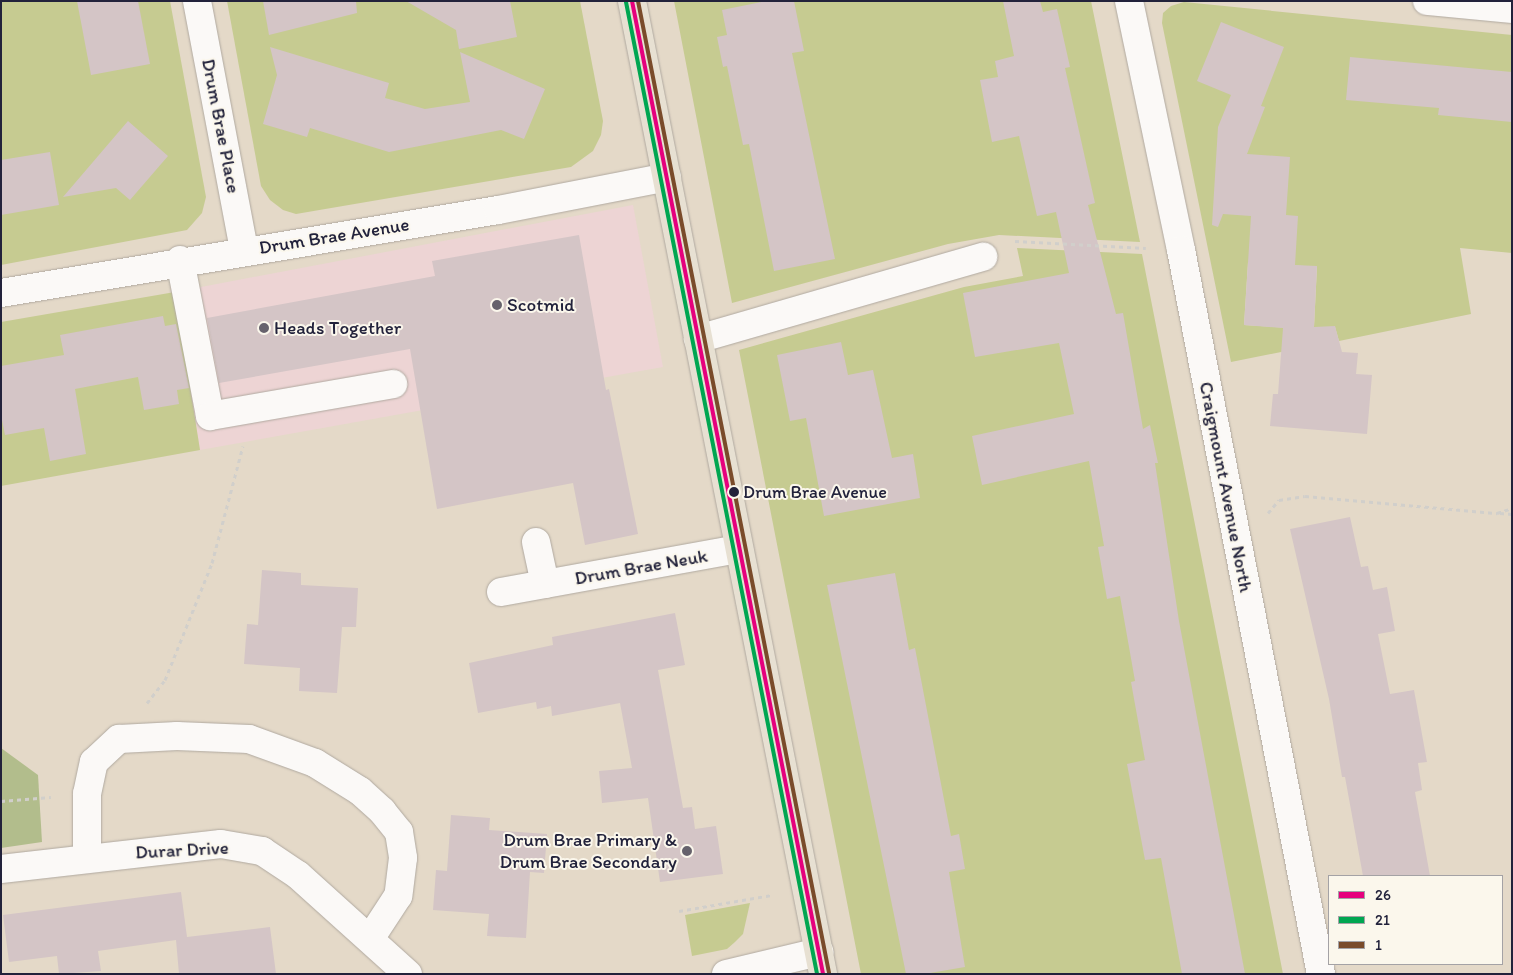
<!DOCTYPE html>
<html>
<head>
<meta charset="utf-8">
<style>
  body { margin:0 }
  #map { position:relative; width:1513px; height:975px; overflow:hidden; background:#e4d9c8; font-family:Itim,sans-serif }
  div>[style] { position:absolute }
  .built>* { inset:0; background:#edd4d4 }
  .green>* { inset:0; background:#c6cb91 }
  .forest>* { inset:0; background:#b2bd8c }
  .building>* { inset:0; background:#d4c5c6 }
  .path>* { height:3px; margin-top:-1.5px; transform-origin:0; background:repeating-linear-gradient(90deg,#d1cfcb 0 4px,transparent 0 8px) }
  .roads { filter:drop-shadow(0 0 1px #b0a9a0) drop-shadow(0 0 1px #b0a9a0) }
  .minor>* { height:28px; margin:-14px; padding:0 14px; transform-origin:14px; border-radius:14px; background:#fbf9f7 }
  .major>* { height:28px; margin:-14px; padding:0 14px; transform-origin:14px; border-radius:14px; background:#e7e0d2 }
  .bus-1>* { height:4px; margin:-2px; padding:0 2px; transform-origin:2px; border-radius:2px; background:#e5007d }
  .bus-2>* { height:4px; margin:-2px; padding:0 2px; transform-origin:2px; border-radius:2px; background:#00a651 }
  .bus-3>* { height:4px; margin:-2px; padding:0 2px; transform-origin:2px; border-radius:2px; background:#7a4b2a }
  .dots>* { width:14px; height:14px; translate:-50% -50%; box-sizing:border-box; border:2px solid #fbf7ec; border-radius:50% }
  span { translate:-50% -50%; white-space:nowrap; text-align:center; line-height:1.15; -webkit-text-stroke:4px #fbf7ec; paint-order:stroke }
  .bus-label { font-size:18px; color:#22223b }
  .left { translate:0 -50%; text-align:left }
  .street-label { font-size:19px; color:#22223b }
  .poi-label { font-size:19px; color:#22223b }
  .right { translate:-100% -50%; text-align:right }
  .frame { position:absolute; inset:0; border:2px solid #22223b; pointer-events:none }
  .legend { position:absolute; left:1328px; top:875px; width:175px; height:90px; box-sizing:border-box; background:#fbf7ec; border:1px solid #a4a2a5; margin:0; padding:6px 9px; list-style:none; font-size:15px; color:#22223b }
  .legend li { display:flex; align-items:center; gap:10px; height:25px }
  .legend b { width:25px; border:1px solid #a4a2a5 }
</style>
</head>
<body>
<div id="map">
  <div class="built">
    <i style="clip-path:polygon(633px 205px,663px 367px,200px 450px,175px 292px)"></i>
  </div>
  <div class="green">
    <i style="clip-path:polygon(1px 1px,170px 1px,206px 197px,202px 213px,187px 230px,1px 265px)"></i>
    <i style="clip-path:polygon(227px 1px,580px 1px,603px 121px,601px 135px,593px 151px,571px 167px,296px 214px,283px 210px,270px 200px,261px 186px)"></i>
    <i style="clip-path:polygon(674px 1px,1091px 1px,1140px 242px,999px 235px,948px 244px,732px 303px)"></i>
    <i style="clip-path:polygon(1184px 2px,1512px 35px,1512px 253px,1460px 248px,1471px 314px,1339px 341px,1335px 327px,1314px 327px,1317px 267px,1248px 262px,1244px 325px,1292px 328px,1296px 349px,1231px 362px,1162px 23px,1163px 13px,1171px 6px)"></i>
    <i style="clip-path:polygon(1017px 248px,1142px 254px,1283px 974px,861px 974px,739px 350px,964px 287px,1023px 276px)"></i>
    <i style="clip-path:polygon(175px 292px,200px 450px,1px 486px,1px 322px)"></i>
    <i style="clip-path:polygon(750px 903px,743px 934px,735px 942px,727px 949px,692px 956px,685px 915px)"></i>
  </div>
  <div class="forest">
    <i style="clip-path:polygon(1px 748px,38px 775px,42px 842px,1px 848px)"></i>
  </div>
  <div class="building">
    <i style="clip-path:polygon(77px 1px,138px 1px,150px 64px,91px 75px)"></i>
    <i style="clip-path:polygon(263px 1px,356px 1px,357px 13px,269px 35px)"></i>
    <i style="clip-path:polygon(406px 1px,510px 1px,517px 37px,459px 49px,456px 30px)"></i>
    <i style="clip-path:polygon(767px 1px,794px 1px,804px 51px,792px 53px,835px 259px,774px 271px,749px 144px,743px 145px,727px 66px,723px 67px,717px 37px,727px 35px,722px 10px)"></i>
    <i style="clip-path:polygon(1003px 1px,1040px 1px,1043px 12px,1057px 9px,1070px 67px,1065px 68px,1095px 203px,1088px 205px,1116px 314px,1123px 313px,1143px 429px,1150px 425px,1158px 463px,1155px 463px,1179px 621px,1245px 974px,1182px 974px,1161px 858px,1145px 860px,1127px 764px,1145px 760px,1131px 682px,1135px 681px,1120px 596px,1107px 599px,1098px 547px,1104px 546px,1089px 461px,982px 485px,972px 436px,1074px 414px,1059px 343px,975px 357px,963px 293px,1069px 273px,1056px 212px,1037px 216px,1019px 136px,992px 142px,980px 80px,998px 77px,995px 61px,1014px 56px)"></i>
    <i style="clip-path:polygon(1221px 22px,1284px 47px,1261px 106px,1265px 107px,1247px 154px,1290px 157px,1286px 215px,1298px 216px,1295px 265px,1317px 266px,1314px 327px,1335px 326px,1342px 352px,1358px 353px,1356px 374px,1372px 375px,1367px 434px,1270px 426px,1273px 394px,1278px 394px,1283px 328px,1244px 325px,1251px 216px,1223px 214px,1218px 227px,1212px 225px,1218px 127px,1231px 95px,1197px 81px)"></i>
    <i style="clip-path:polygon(270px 47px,389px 83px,385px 98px,425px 109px,470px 102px,460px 52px,545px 89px,524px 139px,501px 130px,389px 152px,310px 128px,307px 137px,263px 124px,277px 75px)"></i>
    <i style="clip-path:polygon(1350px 57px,1512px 72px,1512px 122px,1438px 115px,1439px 108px,1346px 100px)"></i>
    <i style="clip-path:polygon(128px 121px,168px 156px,130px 200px,116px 188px,63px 197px)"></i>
    <i style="clip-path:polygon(50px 152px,59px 205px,1px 215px,1px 160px)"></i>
    <i style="clip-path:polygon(579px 235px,606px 390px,609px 389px,638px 534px,585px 545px,573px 483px,437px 509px,410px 349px,219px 383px,207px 318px,435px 276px,432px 261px)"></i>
    <i style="clip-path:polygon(163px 316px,165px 326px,176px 324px,189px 388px,177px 390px,179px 404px,144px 410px,138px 377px,75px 389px,86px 454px,50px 461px,44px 428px,5px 435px,1px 415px,1px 366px,64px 355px,60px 335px)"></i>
    <i style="clip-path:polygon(841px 342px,848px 375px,873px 370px,892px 458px,913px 454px,920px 498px,824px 516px,806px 418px,790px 421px,777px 355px)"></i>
    <i style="clip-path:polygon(1350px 517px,1361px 567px,1368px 566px,1373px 590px,1387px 587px,1395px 631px,1378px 634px,1390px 694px,1414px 690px,1427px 762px,1418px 763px,1422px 790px,1415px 792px,1430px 876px,1363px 876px,1345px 777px,1342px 777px,1329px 699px,1290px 529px)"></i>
    <i style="clip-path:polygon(262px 570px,301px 573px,301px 585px,358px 588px,356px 627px,342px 627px,337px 693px,299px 691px,300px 668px,244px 664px,247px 624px,258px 625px)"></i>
    <i style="clip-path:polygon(895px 573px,909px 650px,915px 648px,951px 836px,959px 834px,965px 869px,949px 872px,965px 967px,924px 974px,906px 974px,827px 585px)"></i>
    <i style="clip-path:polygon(675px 613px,685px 665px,658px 670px,683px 808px,692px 807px,695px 829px,716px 826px,723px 874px,660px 882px,648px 798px,602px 803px,599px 771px,632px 768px,620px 703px,552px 716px,551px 706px,537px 709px,536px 702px,478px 713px,469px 663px,553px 645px,552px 637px)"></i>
    <i style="clip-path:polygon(451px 815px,490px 818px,489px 830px,547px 834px,544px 873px,530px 872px,526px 938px,487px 936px,489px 914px,433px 910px,436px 870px,447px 871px)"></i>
    <i style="clip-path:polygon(181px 892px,187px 937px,270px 927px,276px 974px,179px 974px,176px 940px,98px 951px,101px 971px,59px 974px,57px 956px,9px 962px,3px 915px)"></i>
  </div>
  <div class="path">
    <i style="left:1015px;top:241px;width:131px;rotate:3.1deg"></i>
    <i style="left:1268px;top:513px;width:17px;rotate:-50deg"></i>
    <i style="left:1279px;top:500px;width:26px;rotate:-9deg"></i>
    <i style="left:1305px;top:496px;width:193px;rotate:5.1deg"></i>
    <i style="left:1497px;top:513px;width:16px;rotate:-18deg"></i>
    <i style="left:1500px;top:513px;width:12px;rotate:5deg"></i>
    <i style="left:147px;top:703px;width:29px;rotate:-52deg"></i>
    <i style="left:165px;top:680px;width:126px;rotate:-68.1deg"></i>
    <i style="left:212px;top:563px;width:121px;rotate:-75.2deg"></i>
    <i style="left:1px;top:801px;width:50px;rotate:-4.6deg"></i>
    <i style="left:679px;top:911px;width:94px;rotate:-9.8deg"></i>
  </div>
  <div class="roads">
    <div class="minor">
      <i style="left:197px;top:1px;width:253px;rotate:79.3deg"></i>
      <i style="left:1129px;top:1px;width:254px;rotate:78.2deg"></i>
      <i style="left:1181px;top:250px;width:737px;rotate:79.06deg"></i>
      <i style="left:1427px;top:1px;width:85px;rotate:5.4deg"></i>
      <i style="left:180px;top:260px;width:159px;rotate:79.1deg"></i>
      <i style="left:210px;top:416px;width:186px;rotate:-9.9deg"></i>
      <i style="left:1px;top:293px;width:504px;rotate:-9.48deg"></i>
      <i style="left:498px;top:210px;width:172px;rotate:-11deg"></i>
      <i style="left:698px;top:339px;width:297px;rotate:-16.1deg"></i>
      <i style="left:536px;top:542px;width:43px;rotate:77.9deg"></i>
      <i style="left:501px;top:592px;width:241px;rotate:-10.3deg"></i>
      <i style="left:87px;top:858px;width:64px;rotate:-90deg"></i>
      <i style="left:87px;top:794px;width:33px;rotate:-78deg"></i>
      <i style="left:94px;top:762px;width:34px;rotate:-43deg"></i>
      <i style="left:119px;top:739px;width:58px;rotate:-3deg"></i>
      <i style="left:177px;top:736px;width:72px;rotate:2.4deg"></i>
      <i style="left:249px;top:739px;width:70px;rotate:20deg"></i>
      <i style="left:315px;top:763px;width:53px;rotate:31.9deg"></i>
      <i style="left:360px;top:791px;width:30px;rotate:42deg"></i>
      <i style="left:382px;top:811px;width:27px;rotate:51deg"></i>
      <i style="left:399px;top:832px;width:26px;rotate:81deg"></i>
      <i style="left:403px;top:858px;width:38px;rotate:97deg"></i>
      <i style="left:398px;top:896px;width:51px;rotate:123.1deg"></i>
      <i style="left:1px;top:869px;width:221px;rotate:-6.5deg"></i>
      <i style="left:221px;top:844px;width:42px;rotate:9.7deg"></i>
      <i style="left:262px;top:851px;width:43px;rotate:33.7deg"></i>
      <i style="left:298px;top:875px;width:148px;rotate:42deg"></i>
      <i style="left:726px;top:974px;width:96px;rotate:-13.3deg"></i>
    </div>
    <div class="major">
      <i style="left:632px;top:1px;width:992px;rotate:78.89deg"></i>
    </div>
  </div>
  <div class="bus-1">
    <i style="left:632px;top:1px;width:992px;rotate:78.89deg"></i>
  </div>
  <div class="bus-2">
    <i style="left:626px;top:2px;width:991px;rotate:78.88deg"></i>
  </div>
  <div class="bus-3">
    <i style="left:638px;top:1px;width:991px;rotate:78.88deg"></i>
  </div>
  <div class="dots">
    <i style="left:497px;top:305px;background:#66626c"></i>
    <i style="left:264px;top:328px;background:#66626c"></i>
    <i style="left:734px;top:492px;background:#22223b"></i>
    <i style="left:687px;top:851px;background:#66626c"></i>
  </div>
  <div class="bus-label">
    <span class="left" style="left:743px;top:492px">Drum Brae Avenue</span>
  </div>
  <div class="street-label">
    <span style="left:221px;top:126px;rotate:79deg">Drum Brae Place</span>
    <span style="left:334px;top:236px;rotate:-9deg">Drum Brae Avenue</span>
    <span style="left:1226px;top:487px;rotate:79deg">Craigmount Avenue North</span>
    <span style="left:641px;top:567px;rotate:-10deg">Drum Brae Neuk</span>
    <span style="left:182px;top:850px;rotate:-3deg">Durar Drive</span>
  </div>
  <div class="poi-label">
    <span class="left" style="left:507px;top:305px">Scotmid</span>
    <span class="left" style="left:274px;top:328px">Heads Together</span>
    <span class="right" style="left:677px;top:851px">Drum Brae Primary &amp;<br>Drum Brae Secondary</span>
  </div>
  <div class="frame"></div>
  <ul class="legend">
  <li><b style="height:6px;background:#e5007d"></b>26</li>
  <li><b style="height:6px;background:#00a651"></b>21</li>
  <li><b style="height:6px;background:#7a4b2a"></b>1</li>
  </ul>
</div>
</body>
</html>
